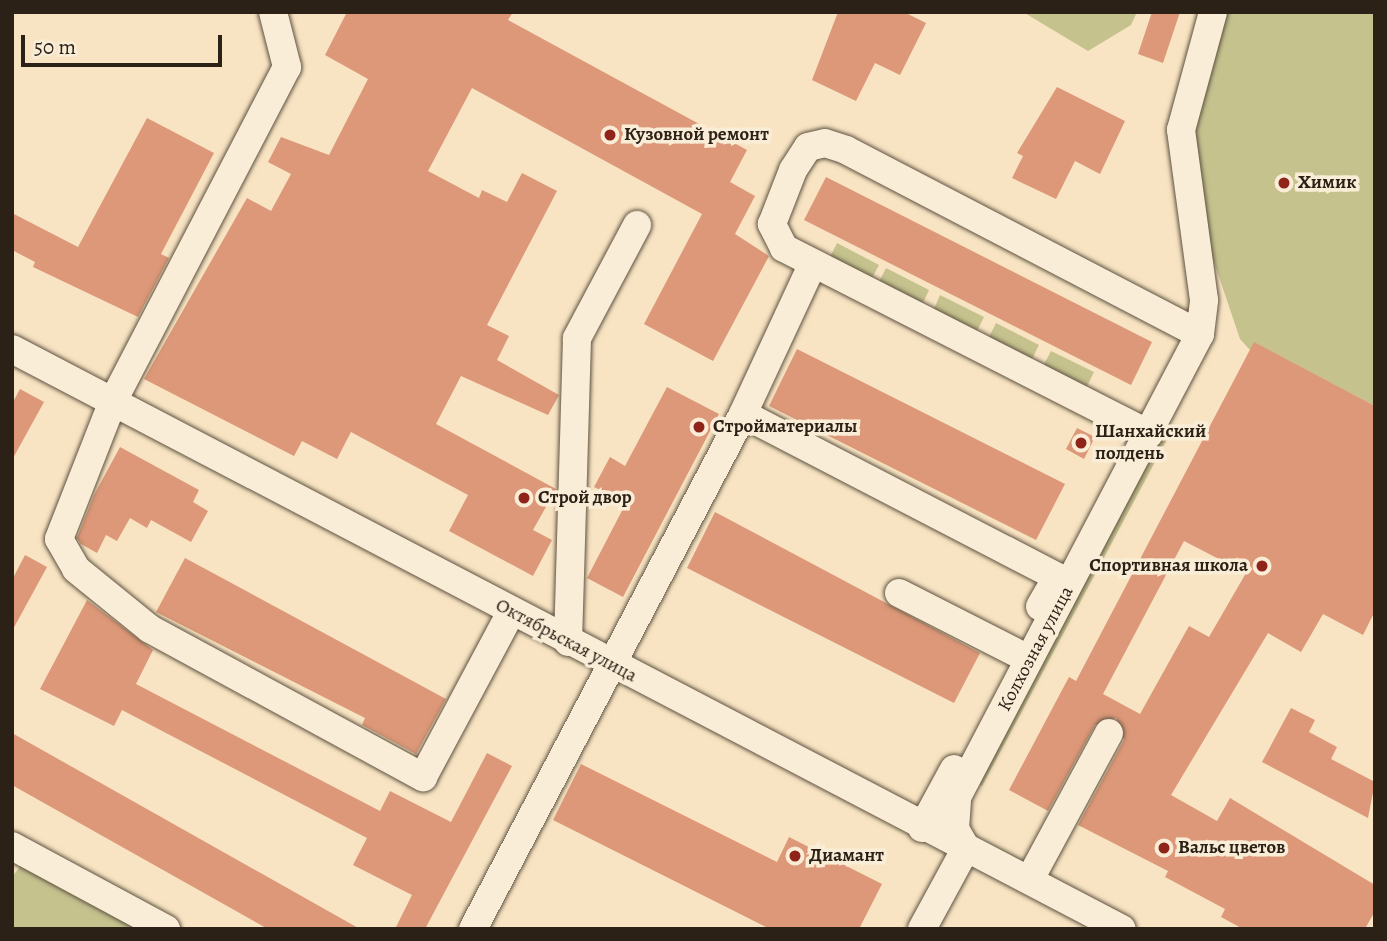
<!DOCTYPE html>
<html>
<head>
<meta charset="utf-8">
<style>
  body { margin:0 }
  #map { position:relative; width:1387px; height:941px; overflow:hidden; background:#f8e4c2; font-family:Alegreya,serif }
  div>[style] { position:absolute }
  .green>* { inset:0; background:#c5c28e }
  .building>* { inset:0; background:#dc9878 }
  .roads { filter:drop-shadow(0 0 2px #5e5241) drop-shadow(0 0 2px #5e5241) }
  .minor>* { height:28px; margin:-14px; padding:0 14px; transform-origin:14px; border-radius:14px; background:#faedd7 }
  .dots>* { width:19px; height:19px; translate:-50% -50%; box-sizing:border-box; border:4px solid #faedd7; border-radius:50% }
  span { translate:-50% -50%; white-space:nowrap; text-align:center; line-height:1.15; -webkit-text-stroke:7px #faedd7; paint-order:stroke }
  .poi-label { font-size:19px; color:#2b2116; font-weight:700 }
  .left { translate:0 -50%; text-align:left }
  .right { translate:-100% -50%; text-align:right }
  .street-label { font-size:19px; color:#2b2116 }
  .frame { position:absolute; inset:0; border:14px solid #2b2116; pointer-events:none }
  .scale { position:absolute; left:21px; top:35px; width:201px; height:32px; box-sizing:border-box; border:4px solid #2b2116; border-top:0; padding-left:9px; font-size:21px; line-height:24px; white-space:nowrap; color:#2b2116; -webkit-text-stroke:5px #faedd7; paint-order:stroke }
</style>
</head>
<body>
<div id="map">
  <div class="green">
    <i style="clip-path:polygon(1023px 12px,1137px 12px,1131px 25px,1088px 51px)"></i>
    <i style="clip-path:polygon(1224px 12px,1375px 12px,1375px 406px,1255px 343px,1250px 350px,1240px 339px,1212px 256px,1188px 148px)"></i>
    <i style="clip-path:polygon(837px 243px,879px 265px,871px 280px,829px 259px)"></i>
    <i style="clip-path:polygon(886px 268px,929px 290px,922px 305px,878px 284px)"></i>
    <i style="clip-path:polygon(940px 295px,984px 317px,976px 333px,933px 311px)"></i>
    <i style="clip-path:polygon(996px 323px,1039px 345px,1031px 361px,988px 339px)"></i>
    <i style="clip-path:polygon(1051px 351px,1094px 372px,1086px 388px,1043px 366px)"></i>
    <i style="clip-path:polygon(1160px 426px,1171px 432px,982px 786px,973px 782px)"></i>
    <i style="clip-path:polygon(22px 864px,133px 924px,132px 929px,12px 929px,12px 877px)"></i>
  </div>
  <div class="building">
    <i style="clip-path:polygon(347px 12px,513px 12px,508px 20px,747px 150px,730px 182px,755px 196px,735px 234px,769px 256px,713px 361px,644px 324px,702px 214px,472px 88px,428px 171px,479px 198px,482px 190px,507px 202px,522px 173px,557px 191px,487px 325px,509px 336px,497px 360px,559px 395px,548px 415px,461px 376px,436px 424px,556px 489px,533px 530px,552px 540px,533px 576px,449px 531px,468px 495px,351px 432px,337px 459px,302px 441px,294px 456px,144px 379px,247px 198px,271px 211px,291px 174px,268px 162px,281px 137px,329px 155px,368px 79px,325px 55px)"></i>
    <i style="clip-path:polygon(838px 12px,904px 12px,926px 23px,900px 75px,875px 63px,856px 101px,812px 80px)"></i>
    <i style="clip-path:polygon(1152px 12px,1180px 12px,1163px 63px,1138px 54px)"></i>
    <i style="clip-path:polygon(1057px 87px,1125px 121px,1100px 174px,1075px 161px,1056px 199px,1012px 178px,1023px 156px,1017px 153px)"></i>
    <i style="clip-path:polygon(147px 118px,214px 153px,161px 254px,169px 258px,138px 317px,33px 267px,35px 262px,12px 250px,12px 213px,78px 247px)"></i>
    <i style="clip-path:polygon(826px 177px,1152px 342px,1131px 385px,804px 220px)"></i>
    <i style="clip-path:polygon(evenodd,1254px 342px,1375px 406px,1375px 611px,1363px 635px,1323px 614px,1301px 652px,1268px 633px,1171px 795px,1217px 821px,1230px 798px,1375px 885px,1375px 911px,1365px 929px,1243px 929px,1221px 917px,1225px 909px,1165px 877px,1168px 871px,1078px 825px,1124px 740px,1116px 718px,1095px 725px,1048px 811px,1009px 790px,1069px 677px,1076px 681px,1254px 342px,1184px 541px,1246px 573px,1209px 637px,1189px 626px,1140px 714px,1103px 694px,1184px 541px)"></i>
    <i style="clip-path:polygon(797px 349px,1065px 484px,1036px 540px,769px 406px)"></i>
    <i style="clip-path:polygon(667px 387px,719px 414px,623px 597px,587px 578px,626px 503px,594px 487px,610px 457px,625px 466px)"></i>
    <i style="clip-path:polygon(20px 389px,44px 402px,12px 460px,12px 404px)"></i>
    <i style="clip-path:polygon(1077px 428px,1095px 437px,1084px 459px,1066px 449px)"></i>
    <i style="clip-path:polygon(120px 447px,199px 490px,193px 502px,208px 511px,191px 542px,151px 520px,147px 528px,130px 518px,117px 541px,106px 535px,97px 553px,81px 544px,77px 538px,94px 495px)"></i>
    <i style="clip-path:polygon(715px 512px,980px 653px,954px 703px,687px 568px)"></i>
    <i style="clip-path:polygon(25px 555px,47px 567px,12px 631px,12px 580px)"></i>
    <i style="clip-path:polygon(185px 558px,446px 699px,416px 754px,362px 725px,365px 718px,156px 612px)"></i>
    <i style="clip-path:polygon(87px 600px,153px 650px,136px 684px,380px 811px,390px 791px,451px 822px,487px 753px,512px 766px,425px 929px,395px 929px,412px 895px,353px 865px,367px 838px,122px 710px,114px 726px,40px 689px)"></i>
    <i style="clip-path:polygon(1291px 708px,1315px 720px,1309px 732px,1337px 747px,1331px 759px,1375px 782px,1368px 818px,1262px 762px)"></i>
    <i style="clip-path:polygon(12px 733px,360px 929px,268px 929px,67px 816px,12px 785px)"></i>
    <i style="clip-path:polygon(581px 764px,777px 862px,789px 837px,882px 884px,859px 929px,770px 929px,553px 820px)"></i>
  </div>
  <div class="roads">
    <div class="minor">
      <i style="left:273px;top:12px;width:57px;rotate:75.7deg"></i>
      <i style="left:287px;top:67px;width:377px;rotate:117.5deg"></i>
      <i style="left:113px;top:401px;width:148px;rotate:111.4deg"></i>
      <i style="left:59px;top:539px;width:34px;rotate:60deg"></i>
      <i style="left:76px;top:569px;width:95px;rotate:39deg"></i>
      <i style="left:150px;top:629px;width:311px;rotate:28.5deg"></i>
      <i style="left:423px;top:777px;width:187px;rotate:-61.9deg"></i>
      <i style="left:12px;top:349px;width:1252px;rotate:27.59deg"></i>
      <i style="left:743px;top:414px;width:354px;rotate:27.4deg"></i>
      <i style="left:1057px;top:577px;width:34px;rotate:120deg"></i>
      <i style="left:1149px;top:434px;width:410px;rotate:-153deg"></i>
      <i style="left:784px;top:248px;width:27px;rotate:-117deg"></i>
      <i style="left:772px;top:224px;width:58px;rotate:-68.7deg"></i>
      <i style="left:793px;top:170px;width:27px;rotate:-57deg"></i>
      <i style="left:808px;top:147px;width:17px;rotate:-13deg"></i>
      <i style="left:825px;top:143px;width:22px;rotate:18deg"></i>
      <i style="left:846px;top:150px;width:399px;rotate:27.5deg"></i>
      <i style="left:899px;top:593px;width:130px;rotate:27deg"></i>
      <i style="left:568px;top:642px;width:304px;rotate:-88.3deg"></i>
      <i style="left:577px;top:338px;width:128px;rotate:-62deg"></i>
      <i style="left:922px;top:828px;width:67px;rotate:-61.5deg"></i>
      <i style="left:12px;top:846px;width:175px;rotate:28.3deg"></i>
      <i style="left:966px;top:848px;width:22px;rotate:-120deg"></i>
      <i style="left:955px;top:829px;width:32px;rotate:-86deg"></i>
      <i style="left:957px;top:797px;width:523px;rotate:-62.31deg"></i>
      <i style="left:1200px;top:334px;width:34px;rotate:-83deg"></i>
      <i style="left:1204px;top:300px;width:172px;rotate:-97.7deg"></i>
      <i style="left:1181px;top:130px;width:122px;rotate:-74.8deg"></i>
      <i style="left:1030px;top:879px;width:166px;rotate:-61.6deg"></i>
      <i style="left:473px;top:929px;width:581px;rotate:-62.33deg"></i>
      <i style="left:743px;top:414px;width:166px;rotate:-65.1deg"></i>
      <i style="left:922px;top:929px;width:92px;rotate:-61.5deg"></i>
    </div>
  </div>
  <div class="dots">
    <i style="left:610px;top:135px;background:#8f2418"></i>
    <i style="left:1284px;top:183px;background:#8f2418"></i>
    <i style="left:699px;top:427px;background:#8f2418"></i>
    <i style="left:1081px;top:443px;background:#8f2418"></i>
    <i style="left:524px;top:498px;background:#8f2418"></i>
    <i style="left:1262px;top:566px;background:#8f2418"></i>
    <i style="left:1164px;top:848px;background:#8f2418"></i>
    <i style="left:795px;top:856px;background:#8f2418"></i>
  </div>
  <div class="poi-label">
    <span class="left" style="left:624px;top:135px">Кузовной ремонт</span>
    <span class="left" style="left:1298px;top:183px">Химик</span>
    <span class="left" style="left:713px;top:427px">Стройматериалы</span>
    <span class="left" style="left:1095px;top:443px">Шанхайский<br>полдень</span>
    <span class="left" style="left:538px;top:498px">Строй двор</span>
    <span class="right" style="left:1248px;top:566px">Спортивная школа</span>
    <span class="left" style="left:1178px;top:848px">Вальс цветов</span>
    <span class="left" style="left:809px;top:856px">Диамант</span>
  </div>
  <div class="street-label">
    <span style="left:566px;top:641px;rotate:28deg">Октябрьская улица</span>
    <span style="left:1036px;top:649px;rotate:-62deg">Колхозная улица</span>
  </div>
  <div class="frame"></div>
  <div class="scale">50 m</div>
</div>
</body>
</html>
